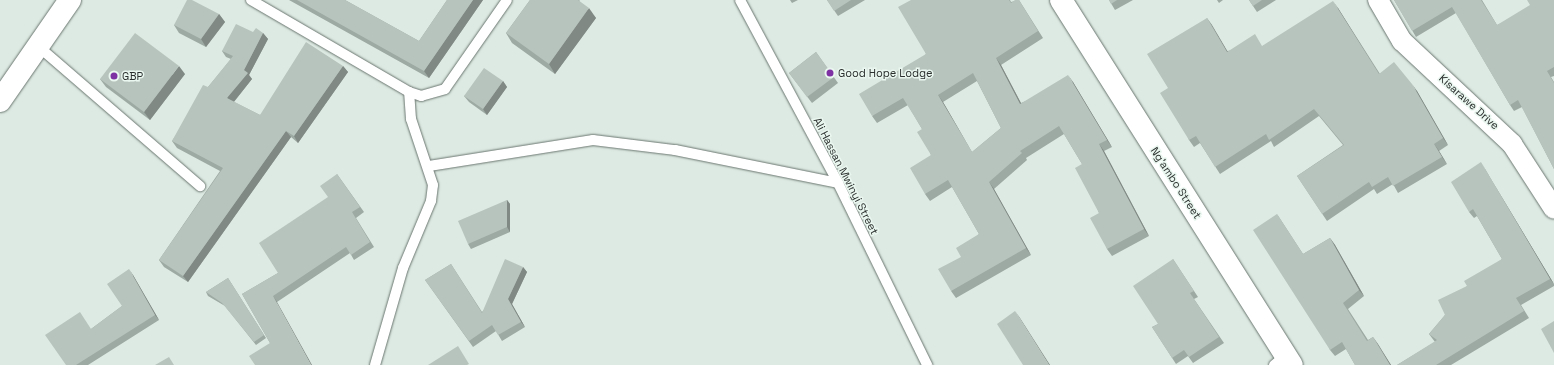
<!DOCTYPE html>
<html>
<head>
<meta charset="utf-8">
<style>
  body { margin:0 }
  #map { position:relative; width:1554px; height:365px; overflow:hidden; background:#ddeae3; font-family:"Space Grotesk",sans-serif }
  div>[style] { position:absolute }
  .roads { filter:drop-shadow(0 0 1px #6a7670) drop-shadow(0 0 1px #6a7670) }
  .service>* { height:10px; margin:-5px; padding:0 5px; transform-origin:5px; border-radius:5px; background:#fff }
  .minor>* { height:20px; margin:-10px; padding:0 10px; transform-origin:10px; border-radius:10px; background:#fff }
  .primary>* { height:22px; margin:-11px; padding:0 11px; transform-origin:11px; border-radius:11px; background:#fff }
  .trunk>* { height:22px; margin:-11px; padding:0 11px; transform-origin:11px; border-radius:11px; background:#fff }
  .wall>* { inset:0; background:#9da9a3 }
  .shaded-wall>* { inset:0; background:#808984 }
  .building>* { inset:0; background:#b7c4bd }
  .dots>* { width:11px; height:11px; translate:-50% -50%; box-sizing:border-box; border:2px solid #eaf7f0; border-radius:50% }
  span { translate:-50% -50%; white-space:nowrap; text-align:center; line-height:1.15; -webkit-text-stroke:3px #eaf7f0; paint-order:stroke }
  .poi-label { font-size:11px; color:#2b302e }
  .left { translate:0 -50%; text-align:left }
  .street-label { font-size:11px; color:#2b302e }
</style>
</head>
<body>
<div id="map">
  <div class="roads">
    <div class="service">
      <i style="left:251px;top:0;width:183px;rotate:30.2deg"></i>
      <i style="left:409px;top:92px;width:13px;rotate:18deg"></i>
      <i style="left:421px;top:96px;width:25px;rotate:-16deg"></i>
      <i style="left:445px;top:89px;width:108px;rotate:-55.1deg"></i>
      <i style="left:740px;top:0;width:208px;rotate:61.8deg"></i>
      <i style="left:838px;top:183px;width:203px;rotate:63.9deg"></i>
      <i style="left:39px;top:47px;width:213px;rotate:40.8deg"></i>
      <i style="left:429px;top:166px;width:166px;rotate:-9deg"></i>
      <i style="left:593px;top:140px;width:83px;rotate:7deg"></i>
      <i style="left:675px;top:150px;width:166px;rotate:11.4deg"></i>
      <i style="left:375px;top:365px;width:101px;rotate:-73.9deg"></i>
      <i style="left:403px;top:268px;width:73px;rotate:-67.3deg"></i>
      <i style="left:431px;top:201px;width:16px;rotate:-83deg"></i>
      <i style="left:433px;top:185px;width:70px;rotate:-108.4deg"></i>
      <i style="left:411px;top:119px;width:27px;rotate:-94deg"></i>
      <i style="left:1274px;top:365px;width:16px;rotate:-40deg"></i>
    </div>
    <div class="minor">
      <i style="left:1378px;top:0;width:48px;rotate:59.7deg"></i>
      <i style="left:1402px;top:41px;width:151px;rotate:43.1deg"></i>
      <i style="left:1512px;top:144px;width:77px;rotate:57.1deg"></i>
    </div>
    <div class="primary">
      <i style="left:0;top:101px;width:123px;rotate:-55.3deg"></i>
    </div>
    <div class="trunk">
      <i style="left:1061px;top:0;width:432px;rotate:57.7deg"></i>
    </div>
  </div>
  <div class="wall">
    <i style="clip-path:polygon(289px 0,345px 0,419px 41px,447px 0,483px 0,429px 78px)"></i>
    <i style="clip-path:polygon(530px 0,580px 0,579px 1px,596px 18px,555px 74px,512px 43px,506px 33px)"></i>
    <i style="clip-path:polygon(790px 0,798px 0,792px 3px)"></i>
    <i style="clip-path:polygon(827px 0,865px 0,838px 16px)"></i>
    <i style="clip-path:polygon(evenodd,911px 0,1010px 0,1011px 2px,1019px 0,1043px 38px,1001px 65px,1021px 103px,1073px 82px,1112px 147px,1104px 151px,1149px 236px,1112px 256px,1107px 249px,1099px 213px,1082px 164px,1064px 134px,1026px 158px,1027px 160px,994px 189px,1031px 255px,956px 298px,951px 291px,961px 257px,979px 234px,952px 187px,930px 201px,925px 194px,931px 155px,922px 129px,908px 105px,877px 123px,872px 116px,926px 54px,911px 0,977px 81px,1001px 128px,972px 152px,943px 102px,977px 81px)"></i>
    <i style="clip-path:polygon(1109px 0,1133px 0,1115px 10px)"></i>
    <i style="clip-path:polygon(1217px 0,1223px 0,1219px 3px)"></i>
    <i style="clip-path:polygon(1249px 0,1276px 0,1257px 12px)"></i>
    <i style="clip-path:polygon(1394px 0,1482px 0,1497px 25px,1554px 0,1554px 76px,1551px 77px,1554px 82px,1554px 169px,1522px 107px,1514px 111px,1510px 105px,1456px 13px,1416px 37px)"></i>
    <i style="clip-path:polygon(1338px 8px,1380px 74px,1417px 91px,1448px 145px,1439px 151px,1447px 164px,1398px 193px,1393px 184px,1377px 194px,1374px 189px,1327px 221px,1297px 176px,1343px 145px,1319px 116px,1274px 147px,1271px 141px,1220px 174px,1200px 143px,1194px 147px,1189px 140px,1168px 88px,1207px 18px,1227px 51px,1263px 46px)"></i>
    <i style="clip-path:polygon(219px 14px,225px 22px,206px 47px,179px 33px,174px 25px)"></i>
    <i style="clip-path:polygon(253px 32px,263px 33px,268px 39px,249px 75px,252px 79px,234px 102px,260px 115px,343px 66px,348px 72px,298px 143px,291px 137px,188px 282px,164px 267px,159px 260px,220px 171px,177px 148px,172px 141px,208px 87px,231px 59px,226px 57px,222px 51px)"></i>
    <i style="clip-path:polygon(816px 52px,838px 83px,812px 103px,789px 73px)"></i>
    <i style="clip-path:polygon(185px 74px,150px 120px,106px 87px,100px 79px)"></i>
    <i style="clip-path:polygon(503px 81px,507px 87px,487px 115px,469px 102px,464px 96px)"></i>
    <i style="clip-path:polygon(1485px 169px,1554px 284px,1554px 286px,1521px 305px,1529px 318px,1451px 365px,1397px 365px,1435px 342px,1429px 334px,1445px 315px,1467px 286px,1502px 259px,1477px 216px,1474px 218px,1469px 212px)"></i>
    <i style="clip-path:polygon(337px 174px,364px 212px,356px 218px,374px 247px,354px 260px,350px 253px,277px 302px,270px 343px,242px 294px,278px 273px,328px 198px)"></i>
    <i style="clip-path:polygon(507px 200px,510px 204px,510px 232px,471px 249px,468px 244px)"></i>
    <i style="clip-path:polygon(1277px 214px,1303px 254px,1330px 238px,1335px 245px,1364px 296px,1348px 309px,1368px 340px,1373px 337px,1391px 365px,1355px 365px,1346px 349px,1335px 356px,1330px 350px)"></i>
    <i style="clip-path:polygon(1173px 259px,1198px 297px,1194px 299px,1224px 343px,1193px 363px,1188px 356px,1176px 364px,1152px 327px,1158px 324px)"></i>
    <i style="clip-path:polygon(451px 264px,482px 312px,523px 267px,527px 272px,512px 304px,525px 327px,502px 341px,496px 331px,473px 347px,425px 280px)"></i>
    <i style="clip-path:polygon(133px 275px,159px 320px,88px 365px,66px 365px,91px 329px,122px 306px)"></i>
    <i style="clip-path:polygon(228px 278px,266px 338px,256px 345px,225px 306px,208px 296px,206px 292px)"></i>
  </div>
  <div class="shaded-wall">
    <i style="clip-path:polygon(473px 0,483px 0,429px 78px,424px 71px)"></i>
    <i style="clip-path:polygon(1333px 1px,1338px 8px,1384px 82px,1379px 74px)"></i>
    <i style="clip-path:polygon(589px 8px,596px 18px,555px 74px,549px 64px)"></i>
    <i style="clip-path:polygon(219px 14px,225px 22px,206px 47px,201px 39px)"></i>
    <i style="clip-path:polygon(1207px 18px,1212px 25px,1232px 59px,1227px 52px)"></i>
    <i style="clip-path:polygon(263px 33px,268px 39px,249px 75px,252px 79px,232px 104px,227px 98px,244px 70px)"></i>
    <i style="clip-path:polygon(996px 58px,1001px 65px,1025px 111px,1020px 104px)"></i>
    <i style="clip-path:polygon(179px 66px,185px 74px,150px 120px,144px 112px)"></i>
    <i style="clip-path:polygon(343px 66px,348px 72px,298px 143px,294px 136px)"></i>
    <i style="clip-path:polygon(1068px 75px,1073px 82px,1112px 147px,1107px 140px)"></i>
    <i style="clip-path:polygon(503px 81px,507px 87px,487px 115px,483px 109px)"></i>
    <i style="clip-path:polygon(1412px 84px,1417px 91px,1448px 145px,1443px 138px)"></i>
    <i style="clip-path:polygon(938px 95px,943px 102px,976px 159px,972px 152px)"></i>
    <i style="clip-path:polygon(286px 131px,291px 137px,188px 282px,183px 276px)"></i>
    <i style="clip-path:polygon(1099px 144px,1104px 151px,1149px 236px,1144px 229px)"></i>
    <i style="clip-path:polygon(1434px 144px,1439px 151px,1447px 164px,1442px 157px)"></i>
    <i style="clip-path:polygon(1481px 162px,1485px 169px,1554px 284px,1550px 279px)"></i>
    <i style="clip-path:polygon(989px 182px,994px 189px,1031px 255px,1026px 248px)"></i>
    <i style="clip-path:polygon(507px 200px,510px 204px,510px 232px,507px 227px)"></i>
    <i style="clip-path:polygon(1330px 238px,1335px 245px,1364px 296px,1359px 290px)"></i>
    <i style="clip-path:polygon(523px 267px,527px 272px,512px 304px,525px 327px,521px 322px,508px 299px)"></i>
    <i style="clip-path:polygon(129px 269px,133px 275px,159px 320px,155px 315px)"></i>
    <i style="clip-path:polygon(273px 296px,277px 302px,312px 365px,311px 365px)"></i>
    <i style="clip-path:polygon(1015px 311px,1020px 318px,1050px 365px,1049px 365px)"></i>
    <i style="clip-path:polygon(1373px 337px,1378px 344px,1391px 365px,1390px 365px)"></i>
  </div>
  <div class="building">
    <i style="clip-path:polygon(187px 0,192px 0,219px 14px,201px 39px,174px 25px)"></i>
    <i style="clip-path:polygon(297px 0,345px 0,419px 41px,447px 0,473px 0,424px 71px)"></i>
    <i style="clip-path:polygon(530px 0,578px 0,589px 8px,549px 64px,506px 33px)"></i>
    <i style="clip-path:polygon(827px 0,851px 0,834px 11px)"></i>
    <i style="clip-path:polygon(evenodd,911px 0,1009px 0,1011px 3px,1015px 0,1019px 0,1038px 31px,996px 58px,1020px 104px,1068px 75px,1107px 140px,1099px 144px,1144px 229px,1107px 249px,1090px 218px,1099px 213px,1075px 168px,1082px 164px,1059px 126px,1020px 151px,1022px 153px,989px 182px,1026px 248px,951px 291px,938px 269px,961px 257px,956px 248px,979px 234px,948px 180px,925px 194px,910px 168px,931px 155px,917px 132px,922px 129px,903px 98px,872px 116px,859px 94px,926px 54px,898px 7px,911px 0,973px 73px,1001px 128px,972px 152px,938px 95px,973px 73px)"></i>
    <i style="clip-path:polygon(1109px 0,1117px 0,1111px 4px)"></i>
    <i style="clip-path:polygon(1249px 0,1262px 0,1253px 6px)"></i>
    <i style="clip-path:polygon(1394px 0,1481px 0,1497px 25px,1530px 5px,1527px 0,1554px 0,1554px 67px,1547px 71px,1554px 83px,1554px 169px,1518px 100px,1510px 105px,1452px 7px,1412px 31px)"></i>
    <i style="clip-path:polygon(1333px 1px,1379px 74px,1394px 62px,1412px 84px,1443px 138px,1434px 144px,1442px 157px,1393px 186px,1388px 177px,1372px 187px,1369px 182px,1322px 214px,1297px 176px,1344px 145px,1314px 109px,1269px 140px,1266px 134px,1215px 167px,1196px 136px,1189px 140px,1160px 93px,1168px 88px,1147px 54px,1207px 18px,1227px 52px,1255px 34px,1262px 46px)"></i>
    <i style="clip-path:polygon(236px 24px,253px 32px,256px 28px,263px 33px,244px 70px,248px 73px,227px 98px,260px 115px,306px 42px,343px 66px,294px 136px,286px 131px,183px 276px,159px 260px,223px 168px,172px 141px,203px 85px,208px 87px,233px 56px,222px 51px)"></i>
    <i style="clip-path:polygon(135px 33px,179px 66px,144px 112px,100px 79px)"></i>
    <i style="clip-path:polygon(816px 52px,834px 77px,807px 97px,789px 73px)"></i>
    <i style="clip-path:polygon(484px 68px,503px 81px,483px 109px,464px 96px)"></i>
    <i style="clip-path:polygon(1481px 162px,1550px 279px,1516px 298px,1524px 311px,1436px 365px,1397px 365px,1437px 340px,1429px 334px,1445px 315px,1438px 300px,1467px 286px,1464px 281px,1502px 259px,1473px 209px,1469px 212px,1451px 182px)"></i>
    <i style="clip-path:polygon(337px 174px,360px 207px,352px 212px,370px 242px,351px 255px,346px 247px,273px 296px,311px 365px,255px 365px,249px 356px,270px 343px,242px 294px,278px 273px,259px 243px,328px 197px,320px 186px)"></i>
    <i style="clip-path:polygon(507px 200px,507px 227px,468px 244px,458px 221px)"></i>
    <i style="clip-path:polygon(1277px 214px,1303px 254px,1330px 238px,1359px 290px,1343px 303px,1367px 341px,1373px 337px,1390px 365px,1355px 365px,1342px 342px,1330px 350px,1253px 230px)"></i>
    <i style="clip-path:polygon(505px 259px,523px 267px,508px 299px,521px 322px,498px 335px,492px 325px,469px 341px,425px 280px,451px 264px,482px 313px)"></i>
    <i style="clip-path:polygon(1173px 259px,1194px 291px,1190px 293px,1219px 337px,1189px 357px,1184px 350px,1172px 358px,1152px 327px,1158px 324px,1133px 286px)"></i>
    <i style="clip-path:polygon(129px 269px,155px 315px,76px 365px,66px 365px,45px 335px,80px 312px,91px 329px,122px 306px,107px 284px)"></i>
    <i style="clip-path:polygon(228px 278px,264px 335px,254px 342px,222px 303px,206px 292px)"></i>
    <i style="clip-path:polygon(1015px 311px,1049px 365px,1023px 365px,997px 324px)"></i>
    <i style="clip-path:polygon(1554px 321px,1554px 353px,1541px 329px)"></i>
    <i style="clip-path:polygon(458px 346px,469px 364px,467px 365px,428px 365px)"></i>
    <i style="clip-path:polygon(169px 357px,174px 365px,155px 365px)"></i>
  </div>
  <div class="dots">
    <i style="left:830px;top:73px;background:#7e31a2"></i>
    <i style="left:114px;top:76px;background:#7e31a2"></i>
  </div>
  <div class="poi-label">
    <span class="left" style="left:838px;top:73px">Good Hope Lodge</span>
    <span class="left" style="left:122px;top:76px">GBP</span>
  </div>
  <div class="street-label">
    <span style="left:1469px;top:102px;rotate:42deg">Kisarawe Drive</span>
    <span style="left:846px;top:176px;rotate:63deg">Ali Hassan Mwinyi Street</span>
    <span style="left:1176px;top:183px;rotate:57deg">Ng’ambo Street</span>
  </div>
</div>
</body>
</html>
